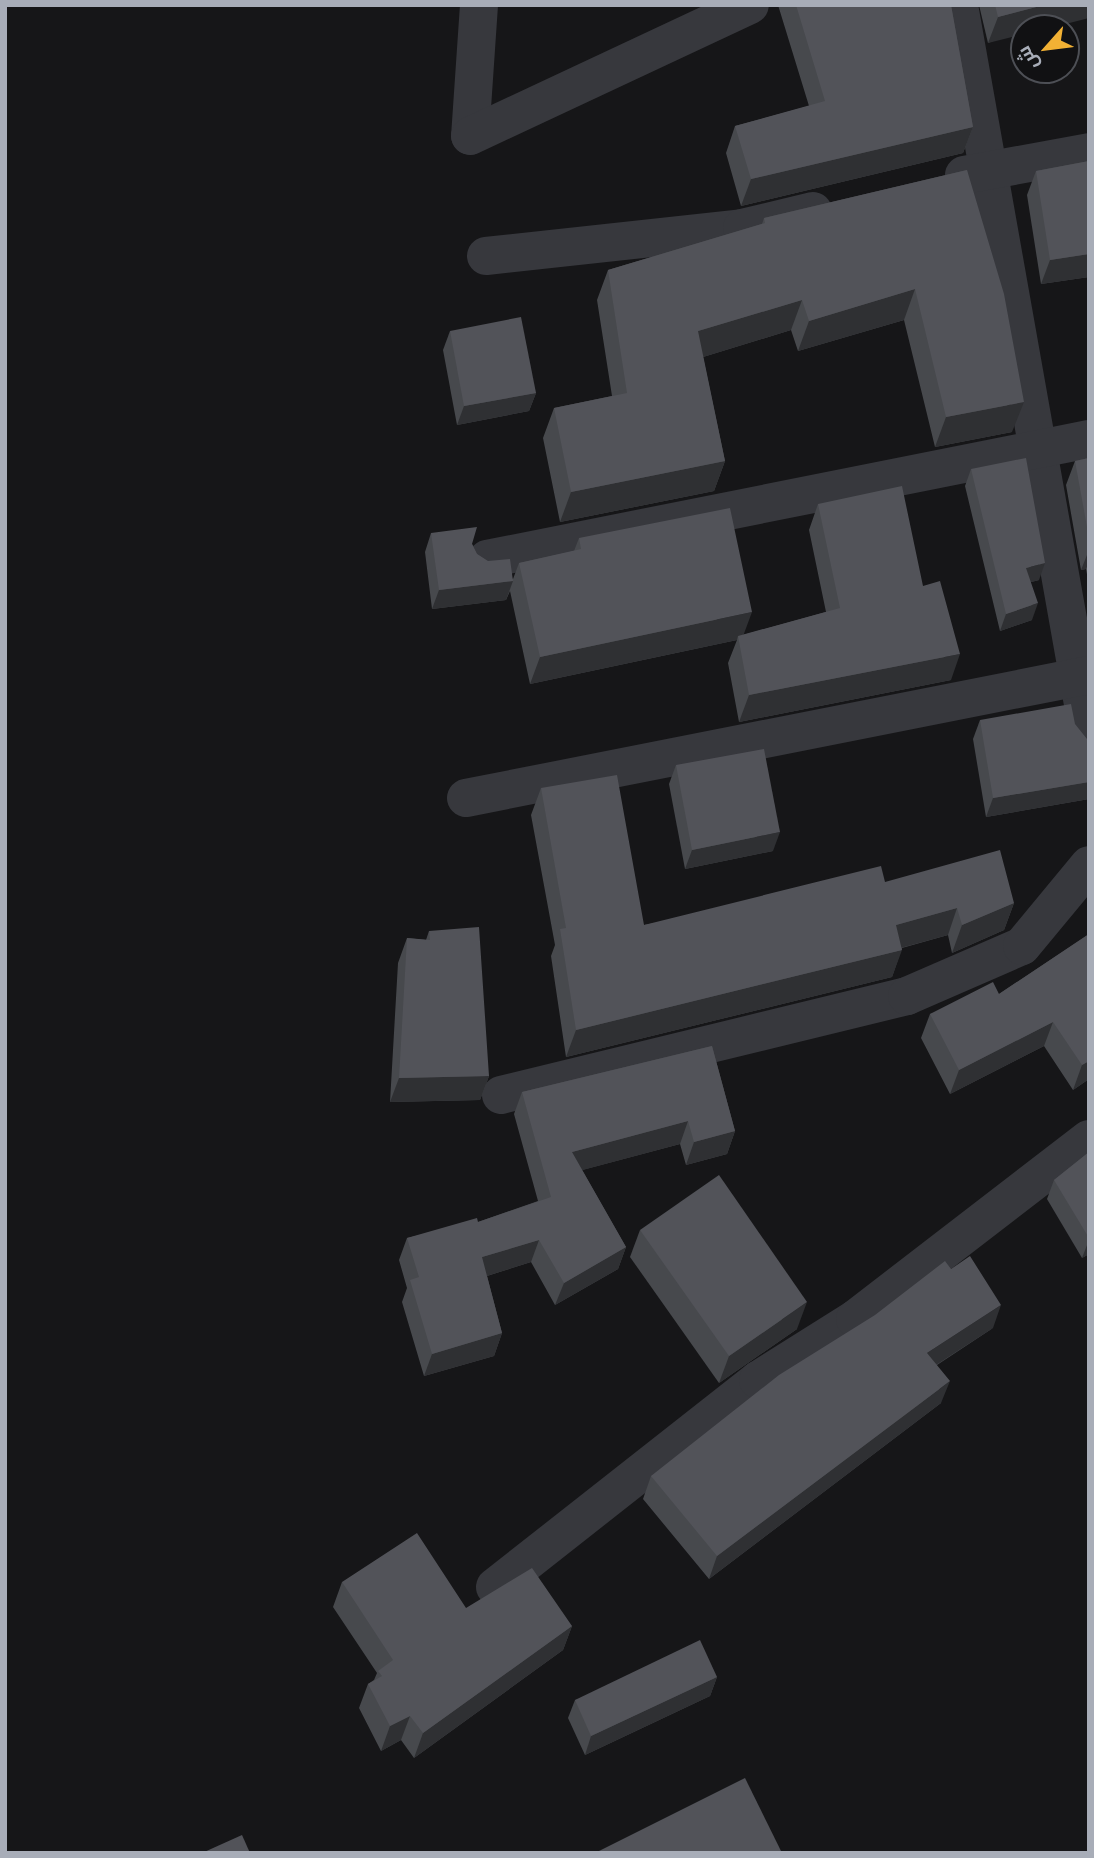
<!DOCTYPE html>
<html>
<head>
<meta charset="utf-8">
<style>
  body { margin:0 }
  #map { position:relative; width:1094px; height:1858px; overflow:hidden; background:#161618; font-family:Poppins,Cairo,sans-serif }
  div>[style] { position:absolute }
  .minor>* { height:38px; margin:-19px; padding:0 19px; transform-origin:19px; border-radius:19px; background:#37383d }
  .wall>* { inset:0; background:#47494d }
  .shaded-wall>* { inset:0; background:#2f3033 }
  .building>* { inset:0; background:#525359 }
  span { translate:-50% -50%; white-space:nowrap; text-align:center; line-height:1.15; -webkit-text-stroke:6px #111113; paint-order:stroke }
  .frame { position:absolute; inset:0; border:7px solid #a8adb8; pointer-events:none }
  .north { position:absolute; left:1010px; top:14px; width:70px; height:70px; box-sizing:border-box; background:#111113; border:2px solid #4d4f55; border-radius:50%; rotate:242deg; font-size:19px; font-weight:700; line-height:28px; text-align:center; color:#a8adb8 }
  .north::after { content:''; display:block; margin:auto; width:24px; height:32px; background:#f2b134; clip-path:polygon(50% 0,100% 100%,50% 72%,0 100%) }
</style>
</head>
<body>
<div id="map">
  <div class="minor">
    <i style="left:479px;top:5px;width:131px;rotate:93.9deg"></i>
    <i style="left:470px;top:136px;width:309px;rotate:-25.1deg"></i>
    <i style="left:959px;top:5px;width:744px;rotate:79.94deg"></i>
    <i style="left:964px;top:175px;width:127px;rotate:-10.4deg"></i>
    <i style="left:486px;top:256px;width:258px;rotate:-6.2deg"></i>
    <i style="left:742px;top:228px;width:73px;rotate:-13.5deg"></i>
    <i style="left:487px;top:559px;width:614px;rotate:-11.27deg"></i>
    <i style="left:466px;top:798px;width:635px;rotate:-11.17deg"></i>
    <i style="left:501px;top:1095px;width:418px;rotate:-13.7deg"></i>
    <i style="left:907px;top:996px;width:125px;rotate:-23.5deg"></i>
    <i style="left:1022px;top:946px;width:105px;rotate:-50.4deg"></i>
    <i style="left:495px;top:1587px;width:335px;rotate:-38.2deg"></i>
    <i style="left:758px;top:1380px;width:115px;rotate:-32.2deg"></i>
    <i style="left:855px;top:1319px;width:295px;rotate:-37.6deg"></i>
  </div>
  <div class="wall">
    <i style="clip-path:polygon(778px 5px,951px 5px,973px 127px,963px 153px,741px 206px,726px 153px,735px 126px,809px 106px)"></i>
    <i style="clip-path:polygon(979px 5px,1089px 5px,988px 43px)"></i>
    <i style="clip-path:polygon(1089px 161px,1089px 277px,1041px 284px,1027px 195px,1036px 171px)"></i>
    <i style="clip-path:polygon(967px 170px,1012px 432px,935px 447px,904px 320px,798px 351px,791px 330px,703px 357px,725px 461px,714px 491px,560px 522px,543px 438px,554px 408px,612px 396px,597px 300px,608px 270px,762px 224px,764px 218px)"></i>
    <i style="clip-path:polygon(450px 331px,536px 393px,529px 411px,457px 425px,443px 350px)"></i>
    <i style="clip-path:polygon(1089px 458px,1089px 585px,1086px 569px,1081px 570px,1066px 485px,1075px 461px)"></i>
    <i style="clip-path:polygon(971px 469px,1039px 580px,1031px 582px,1032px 620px,1000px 631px,965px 486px)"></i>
    <i style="clip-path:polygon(818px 504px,923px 586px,951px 680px,739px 722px,728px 663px,737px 640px,530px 684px,510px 591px,506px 600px,432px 609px,425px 552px,431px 533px,472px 544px,477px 554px,513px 579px,519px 563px,574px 551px,579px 538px,743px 635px,826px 612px,809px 530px)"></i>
    <i style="clip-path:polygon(980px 720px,1089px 743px,1089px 799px,986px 817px,973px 739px)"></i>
    <i style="clip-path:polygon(676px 765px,773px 851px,685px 869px,669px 784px)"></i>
    <i style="clip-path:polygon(541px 788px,644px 925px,885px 882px,1014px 903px,1004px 930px,952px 953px,948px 935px,902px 948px,892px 977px,566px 1057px,551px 956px,555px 945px,531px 815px)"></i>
    <i style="clip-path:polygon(429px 931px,489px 1076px,480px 1100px,390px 1102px,398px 963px,407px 938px,426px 940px)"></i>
    <i style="clip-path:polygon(1089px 934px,1089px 1079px,1073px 1090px,1044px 1046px,950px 1094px,921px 1038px,930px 1014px,999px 994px)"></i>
    <i style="clip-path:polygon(712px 1046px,735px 1131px,727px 1154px,686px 1165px,680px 1144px,582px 1170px,626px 1247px,618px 1269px,555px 1305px,531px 1262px,487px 1276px,502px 1333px,494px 1356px,424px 1376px,402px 1302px,407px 1288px,399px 1260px,407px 1238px,478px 1222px,538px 1201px,514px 1114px,522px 1092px)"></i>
    <i style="clip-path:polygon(1089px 1152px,1089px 1254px,1082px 1258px,1047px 1199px,1054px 1180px)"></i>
    <i style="clip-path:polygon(640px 1230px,797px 1329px,719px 1383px,630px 1257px)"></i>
    <i style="clip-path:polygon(993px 1328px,937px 1365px,941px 1403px,709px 1579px,643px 1499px,651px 1476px)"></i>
    <i style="clip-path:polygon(342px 1582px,466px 1608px,572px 1626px,563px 1650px,414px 1758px,401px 1740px,381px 1751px,359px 1708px,368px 1684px,374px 1680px,377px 1673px,333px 1607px)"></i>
    <i style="clip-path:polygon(717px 1677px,710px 1696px,585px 1755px,568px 1718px,575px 1700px)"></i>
  </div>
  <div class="shaded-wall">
    <i style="clip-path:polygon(1044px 5px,1089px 5px,1089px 18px,1050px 28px,1024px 28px,1024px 34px,988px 43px,998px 17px)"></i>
    <i style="clip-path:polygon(973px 127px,963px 153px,741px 206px,751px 179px)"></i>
    <i style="clip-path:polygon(1089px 254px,1089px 277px,1041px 284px,1050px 260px)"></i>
    <i style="clip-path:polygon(915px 289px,904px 320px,798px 351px,809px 321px)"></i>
    <i style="clip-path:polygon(802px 300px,791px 330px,687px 362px,698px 331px)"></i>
    <i style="clip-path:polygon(536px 393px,529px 411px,457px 425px,464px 406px)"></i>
    <i style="clip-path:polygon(1024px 402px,1012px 432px,935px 447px,946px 417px)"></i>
    <i style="clip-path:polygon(725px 461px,714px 491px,560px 522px,571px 492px)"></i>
    <i style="clip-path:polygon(1089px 550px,1089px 562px,1086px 569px,1081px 570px)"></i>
    <i style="clip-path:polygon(1045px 563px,1039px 580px,1020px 585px,1026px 568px)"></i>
    <i style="clip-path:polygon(513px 581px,506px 600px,432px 609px,439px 590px)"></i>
    <i style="clip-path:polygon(1038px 603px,1032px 620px,1000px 631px,1006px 614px)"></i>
    <i style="clip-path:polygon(752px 612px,742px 639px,738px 636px,737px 640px,530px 684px,540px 657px)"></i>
    <i style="clip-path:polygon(960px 654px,951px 680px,739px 722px,749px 695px)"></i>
    <i style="clip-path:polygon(1089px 782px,1089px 799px,986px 817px,993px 798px)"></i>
    <i style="clip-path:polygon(780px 832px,773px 851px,685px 869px,692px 850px)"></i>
    <i style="clip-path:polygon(1014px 903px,1004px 930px,952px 953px,962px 925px)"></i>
    <i style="clip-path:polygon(957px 908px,948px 935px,886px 952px,896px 925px)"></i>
    <i style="clip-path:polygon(902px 950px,892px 977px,566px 1057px,576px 1030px)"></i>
    <i style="clip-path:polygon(1053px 1022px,1044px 1046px,950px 1094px,959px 1070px)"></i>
    <i style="clip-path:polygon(1089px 1061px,1089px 1079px,1073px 1090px,1082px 1065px)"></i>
    <i style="clip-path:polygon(489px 1076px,480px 1100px,390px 1102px,399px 1078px)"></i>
    <i style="clip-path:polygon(688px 1121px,680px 1144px,564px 1175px,572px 1152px)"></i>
    <i style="clip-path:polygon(735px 1131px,727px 1154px,686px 1165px,694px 1142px)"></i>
    <i style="clip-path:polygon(539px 1240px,531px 1262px,474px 1280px,482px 1257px)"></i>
    <i style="clip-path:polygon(1089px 1240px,1089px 1254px,1082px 1258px)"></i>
    <i style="clip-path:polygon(626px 1247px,618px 1269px,555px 1305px,564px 1283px)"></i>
    <i style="clip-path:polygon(807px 1302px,797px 1329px,719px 1383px,729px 1356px)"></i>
    <i style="clip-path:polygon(1001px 1305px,993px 1328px,919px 1376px,927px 1353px)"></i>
    <i style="clip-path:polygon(502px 1333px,494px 1356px,424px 1376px,432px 1354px)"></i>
    <i style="clip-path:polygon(950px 1381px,941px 1403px,709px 1579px,717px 1556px)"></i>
    <i style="clip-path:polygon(572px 1626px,563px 1650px,414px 1758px,423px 1733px)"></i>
    <i style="clip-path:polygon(717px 1677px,710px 1696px,585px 1755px,591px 1736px)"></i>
    <i style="clip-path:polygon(410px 1716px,401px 1740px,381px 1751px,390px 1726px)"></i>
  </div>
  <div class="building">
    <i style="clip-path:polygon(796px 5px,951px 5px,973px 127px,751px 179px,735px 126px,825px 101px)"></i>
    <i style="clip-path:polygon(995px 5px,1044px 5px,998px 17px)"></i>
    <i style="clip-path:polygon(1089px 161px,1089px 254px,1050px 260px,1036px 171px)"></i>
    <i style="clip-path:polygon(967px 170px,1004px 294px,1024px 402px,946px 417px,915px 289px,809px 321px,802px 300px,698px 331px,725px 461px,571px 492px,554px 408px,627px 393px,608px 270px,765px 223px,764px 218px)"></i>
    <i style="clip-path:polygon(521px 317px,536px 393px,464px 406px,450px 331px)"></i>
    <i style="clip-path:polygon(1026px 458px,1045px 563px,1026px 568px,1038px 603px,1006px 614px,971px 469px)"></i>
    <i style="clip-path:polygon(1089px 458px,1089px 538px,1075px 461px)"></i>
    <i style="clip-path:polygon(902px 486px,923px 586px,940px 581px,960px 654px,749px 695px,738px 636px,840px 608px,818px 504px)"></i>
    <i style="clip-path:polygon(730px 508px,752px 612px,540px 657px,519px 563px,581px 549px,579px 538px)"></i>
    <i style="clip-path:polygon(477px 527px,472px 544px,477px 554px,488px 561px,510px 559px,513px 581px,439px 590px,431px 533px)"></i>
    <i style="clip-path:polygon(1071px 704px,1075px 724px,1087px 739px,1089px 743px,1089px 782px,993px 798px,980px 720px)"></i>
    <i style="clip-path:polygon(764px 749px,780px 832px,692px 850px,676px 765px)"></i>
    <i style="clip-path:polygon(617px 775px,644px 925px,881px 866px,885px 882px,1000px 850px,1014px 903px,962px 925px,957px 908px,896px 925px,902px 950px,576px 1030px,560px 929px,566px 928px,541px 788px)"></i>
    <i style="clip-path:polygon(479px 927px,489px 1076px,399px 1078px,407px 938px,430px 940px,429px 931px)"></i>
    <i style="clip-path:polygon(1089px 934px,1089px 1061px,1082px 1065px,1053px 1022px,959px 1070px,930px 1014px,993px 982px,999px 994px)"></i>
    <i style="clip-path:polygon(712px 1046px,735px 1131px,694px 1142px,688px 1121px,572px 1152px,626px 1247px,564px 1283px,539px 1240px,482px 1257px,502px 1333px,432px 1354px,410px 1280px,419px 1277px,407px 1238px,477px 1218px,478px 1222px,551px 1197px,522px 1092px)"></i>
    <i style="clip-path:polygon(1089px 1152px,1089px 1238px,1054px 1180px)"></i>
    <i style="clip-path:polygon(719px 1175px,807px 1302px,729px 1356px,640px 1230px)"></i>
    <i style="clip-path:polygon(970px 1256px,1001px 1305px,927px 1353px,950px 1381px,717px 1556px,651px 1476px,779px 1375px,875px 1315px,945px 1261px,951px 1269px)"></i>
    <i style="clip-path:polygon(417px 1533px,466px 1608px,532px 1568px,572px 1626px,423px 1733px,410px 1716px,390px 1726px,368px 1684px,382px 1676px,378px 1671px,393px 1660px,342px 1582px)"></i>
    <i style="clip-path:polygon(700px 1640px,717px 1677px,591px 1736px,575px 1700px)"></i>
    <i style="clip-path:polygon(745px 1778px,782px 1853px,595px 1853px)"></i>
    <i style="clip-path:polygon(242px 1835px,250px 1853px,202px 1853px)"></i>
  </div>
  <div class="frame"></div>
  <div class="north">ش</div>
</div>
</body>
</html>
